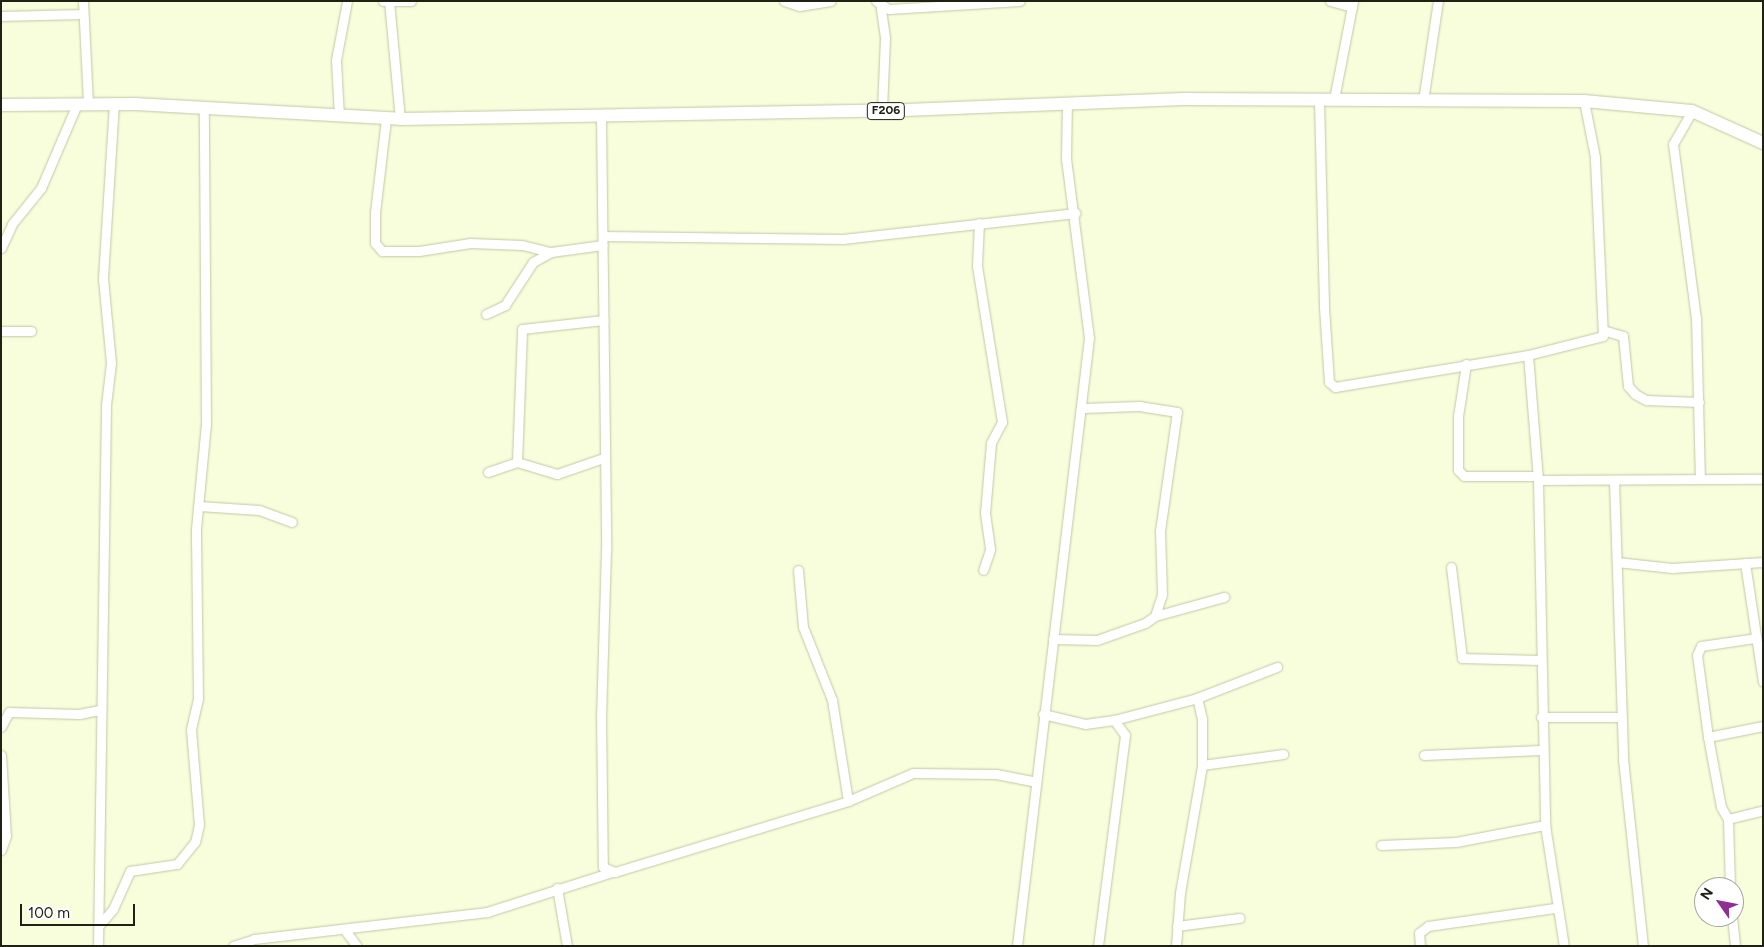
<!DOCTYPE html>
<html>
<head>
<meta charset="utf-8">
<style>
  body { margin:0 }
  #map { position:relative; width:1764px; height:947px; overflow:hidden; background:#f8fddb; font-family:Figtree,sans-serif }
  div>[style] { position:absolute }
  .roads { filter:drop-shadow(0 0 1px #c3c7a7) drop-shadow(0 0 1px #c3c7a7) }
  .street>* { height:9px; margin:-4.5px; padding:0 4.5px; transform-origin:4.5px; border-radius:4.5px; background:#fff }
  .primary>* { height:12px; margin:-6px; padding:0 6px; transform-origin:6px; border-radius:6px; background:#fff }
  span { translate:-50% -50%; white-space:nowrap; text-align:center; line-height:1.15; -webkit-text-stroke:4px #fff; paint-order:stroke }
  .shield-label span { padding:1px 4px; background:#fff; border:1px solid; border-radius:4px; -webkit-text-stroke-width:0 }
  .shield-label { font-size:12px; color:#202115; font-weight:700 }
  .frame { position:absolute; inset:0; border:2px solid #202115; pointer-events:none }
  .north { position:absolute; left:1694px; top:877px; width:50px; height:50px; box-sizing:border-box; background:#fff; border:1px solid #a6a6a1; border-radius:50%; rotate:303deg; font-size:14px; font-weight:700; line-height:20px; text-align:center; color:#202115 }
  .north::after { content:''; display:block; margin:auto; width:18px; height:22px; background:#922d93; clip-path:polygon(50% 0,100% 100%,50% 72%,0 100%) }
  .scale { position:absolute; left:20px; top:904px; width:115px; height:22px; box-sizing:border-box; border:2px solid #202115; border-top:0; padding-left:6px; font-size:15px; line-height:18px; white-space:nowrap; color:#202115; -webkit-text-stroke:4px #fff; paint-order:stroke }
</style>
</head>
<body>
<div id="map">
  <div class="roads">
    <div class="street">
      <i style="left:83px;top:1px;width:103px;rotate:87.2deg"></i>
      <i style="left:383px;top:1px;width:28px"></i>
      <i style="left:389px;top:1px;width:119px;rotate:84.7deg"></i>
      <i style="left:784px;top:1px;width:16px;rotate:18deg"></i>
      <i style="left:799px;top:6px;width:32px;rotate:-9deg"></i>
      <i style="left:876px;top:1px;width:15px;rotate:32deg"></i>
      <i style="left:889px;top:9px;width:131px;rotate:-3.5deg"></i>
      <i style="left:1330px;top:1px;width:23px;rotate:15deg"></i>
      <i style="left:880px;top:2px;width:36px;rotate:82deg"></i>
      <i style="left:885px;top:38px;width:73px;rotate:92.4deg"></i>
      <i style="left:1px;top:16px;width:82px;rotate:-1.4deg"></i>
      <i style="left:1334px;top:99px;width:100px;rotate:-79deg"></i>
      <i style="left:1319px;top:100px;width:207px;rotate:88.6deg"></i>
      <i style="left:1324px;top:307px;width:75px;rotate:86.2deg"></i>
      <i style="left:1329px;top:382px;width:8px;rotate:40deg"></i>
      <i style="left:1335px;top:387px;width:196px;rotate:-9.4deg"></i>
      <i style="left:1528px;top:355px;width:77px;rotate:-14.2deg"></i>
      <i style="left:1603px;top:336px;width:179px;rotate:-92.6deg"></i>
      <i style="left:1595px;top:157px;width:57px;rotate:-101.1deg"></i>
      <i style="left:1423px;top:101px;width:101px;rotate:-81.5deg"></i>
      <i style="left:1692px;top:111px;width:38px;rotate:120deg"></i>
      <i style="left:1673px;top:144px;width:176px;rotate:82.5deg"></i>
      <i style="left:1696px;top:318px;width:159px;rotate:88.6deg"></i>
      <i style="left:339px;top:116px;width:56px;rotate:-93.1deg"></i>
      <i style="left:336px;top:60px;width:60px;rotate:-79.4deg"></i>
      <i style="left:601px;top:118px;width:432px;rotate:89.3deg"></i>
      <i style="left:606px;top:550px;width:164px;rotate:91.7deg"></i>
      <i style="left:601px;top:714px;width:153px;rotate:89.3deg"></i>
      <i style="left:603px;top:867px;width:13px;rotate:23deg"></i>
      <i style="left:615px;top:872px;width:244px;rotate:-16.9deg"></i>
      <i style="left:386px;top:119px;width:95px;rotate:96.7deg"></i>
      <i style="left:375px;top:213px;width:30px;rotate:90deg"></i>
      <i style="left:375px;top:243px;width:11px;rotate:49deg"></i>
      <i style="left:382px;top:251px;width:37px"></i>
      <i style="left:419px;top:251px;width:52px;rotate:-8.9deg"></i>
      <i style="left:470px;top:243px;width:52px;rotate:2.2deg"></i>
      <i style="left:522px;top:245px;width:30px;rotate:14deg"></i>
      <i style="left:979px;top:223px;width:43px;rotate:92.7deg"></i>
      <i style="left:977px;top:266px;width:158px;rotate:80.9deg"></i>
      <i style="left:1002px;top:422px;width:24px;rotate:118deg"></i>
      <i style="left:991px;top:443px;width:70px;rotate:94.9deg"></i>
      <i style="left:985px;top:513px;width:37px;rotate:82deg"></i>
      <i style="left:990px;top:550px;width:21px;rotate:109deg"></i>
      <i style="left:603px;top:236px;width:240px;rotate:0.7deg"></i>
      <i style="left:843px;top:239px;width:234px;rotate:-6.4deg"></i>
      <i style="left:1px;top:248px;width:26px;rotate:-65deg"></i>
      <i style="left:12px;top:224px;width:46px;rotate:-51.1deg"></i>
      <i style="left:41px;top:188px;width:91px;rotate:-66.8deg"></i>
      <i style="left:486px;top:314px;width:21px;rotate:-25deg"></i>
      <i style="left:505px;top:305px;width:51px;rotate:-56.9deg"></i>
      <i style="left:533px;top:262px;width:21px;rotate:-29deg"></i>
      <i style="left:551px;top:252px;width:52px;rotate:-7.7deg"></i>
      <i style="left:1603px;top:330px;width:21px;rotate:17deg"></i>
      <i style="left:1623px;top:336px;width:50px;rotate:84.3deg"></i>
      <i style="left:1628px;top:386px;width:11px;rotate:49deg"></i>
      <i style="left:1635px;top:394px;width:13px;rotate:29deg"></i>
      <i style="left:1646px;top:400px;width:53px;rotate:2.2deg"></i>
      <i style="left:1px;top:331px;width:30px"></i>
      <i style="left:1528px;top:355px;width:125px;rotate:85.4deg"></i>
      <i style="left:1538px;top:480px;width:345px;rotate:88.8deg"></i>
      <i style="left:1545px;top:825px;width:122px;rotate:81.1deg"></i>
      <i style="left:1466px;top:364px;width:53px;rotate:98.7deg"></i>
      <i style="left:1458px;top:416px;width:54px;rotate:90deg"></i>
      <i style="left:1458px;top:470px;width:8px;rotate:45deg"></i>
      <i style="left:1464px;top:476px;width:73px"></i>
      <i style="left:517px;top:462px;width:133px;rotate:-87.8deg"></i>
      <i style="left:522px;top:329px;width:82px;rotate:-6.3deg"></i>
      <i style="left:488px;top:472px;width:31px;rotate:-19deg"></i>
      <i style="left:517px;top:462px;width:42px;rotate:16.7deg"></i>
      <i style="left:557px;top:474px;width:49px;rotate:-19.2deg"></i>
      <i style="left:1538px;top:480px;width:225px;rotate:-0.3deg"></i>
      <i style="left:1614px;top:481px;width:278px;rotate:88.1deg"></i>
      <i style="left:1623px;top:759px;width:188px;rotate:83.9deg"></i>
      <i style="left:199px;top:506px;width:60px;rotate:3.8deg"></i>
      <i style="left:259px;top:510px;width:35px;rotate:20deg"></i>
      <i style="left:1617px;top:562px;width:55px;rotate:6.2deg"></i>
      <i style="left:1672px;top:568px;width:91px;rotate:-3.8deg"></i>
      <i style="left:1745px;top:563px;width:120px;rotate:81.4deg"></i>
      <i style="left:1451px;top:567px;width:92px;rotate:83.1deg"></i>
      <i style="left:1462px;top:658px;width:77px;rotate:1.5deg"></i>
      <i style="left:798px;top:570px;width:57px;rotate:85deg"></i>
      <i style="left:803px;top:627px;width:79px;rotate:68.3deg"></i>
      <i style="left:832px;top:700px;width:102px;rotate:81deg"></i>
      <i style="left:848px;top:801px;width:71px;rotate:-23.3deg"></i>
      <i style="left:913px;top:773px;width:83px;rotate:0.7deg"></i>
      <i style="left:996px;top:774px;width:38px;rotate:11deg"></i>
      <i style="left:1155px;top:616px;width:72px;rotate:-15.4deg"></i>
      <i style="left:1053px;top:639px;width:44px;rotate:1.3deg"></i>
      <i style="left:1097px;top:640px;width:51px;rotate:-19.5deg"></i>
      <i style="left:1145px;top:623px;width:12px;rotate:-35deg"></i>
      <i style="left:1155px;top:616px;width:23px;rotate:-72deg"></i>
      <i style="left:1162px;top:594px;width:63px;rotate:-91.8deg"></i>
      <i style="left:1160px;top:531px;width:120px;rotate:-81.9deg"></i>
      <i style="left:1177px;top:412px;width:37px;rotate:-171deg"></i>
      <i style="left:1140px;top:406px;width:58px;rotate:178deg"></i>
      <i style="left:1043px;top:714px;width:43px;rotate:13.4deg"></i>
      <i style="left:1085px;top:724px;width:29px;rotate:-8deg"></i>
      <i style="left:1114px;top:720px;width:86px;rotate:-14.8deg"></i>
      <i style="left:1197px;top:698px;width:86px;rotate:-21.2deg"></i>
      <i style="left:1541px;top:717px;width:81px"></i>
      <i style="left:1px;top:727px;width:17px;rotate:-62deg"></i>
      <i style="left:9px;top:712px;width:70px;rotate:1.6deg"></i>
      <i style="left:79px;top:714px;width:21px;rotate:-11deg"></i>
      <i style="left:1708px;top:737px;width:83px;rotate:-97.6deg"></i>
      <i style="left:1697px;top:655px;width:10px;rotate:-66deg"></i>
      <i style="left:1701px;top:646px;width:56px;rotate:-8.3deg"></i>
      <i style="left:1px;top:755px;width:81px;rotate:86.5deg"></i>
      <i style="left:6px;top:836px;width:15px;rotate:110deg"></i>
      <i style="left:1424px;top:755px;width:117px;rotate:-2.4deg"></i>
      <i style="left:1202px;top:765px;width:82px;rotate:-7.7deg"></i>
      <i style="left:1728px;top:819px;width:14px;rotate:-120deg"></i>
      <i style="left:1721px;top:807px;width:71px;rotate:-100.5deg"></i>
      <i style="left:1708px;top:737px;width:56px;rotate:-11.3deg"></i>
      <i style="left:1381px;top:845px;width:75px;rotate:-2.3deg"></i>
      <i style="left:1456px;top:842px;width:91px;rotate:-10.8deg"></i>
      <i style="left:1730px;top:887px;width:68px;rotate:-91.7deg"></i>
      <i style="left:1728px;top:819px;width:36px;rotate:-14deg"></i>
      <i style="left:557px;top:888px;width:59px;rotate:80.2deg"></i>
      <i style="left:1732px;top:917px;width:29px;rotate:84deg"></i>
      <i style="left:100px;top:924px;width:20px;rotate:-49deg"></i>
      <i style="left:113px;top:909px;width:42px;rotate:-65.9deg"></i>
      <i style="left:130px;top:871px;width:48px;rotate:-8.5deg"></i>
      <i style="left:177px;top:864px;width:28px;rotate:-51deg"></i>
      <i style="left:195px;top:842px;width:17px;rotate:-77deg"></i>
      <i style="left:199px;top:825px;width:96px;rotate:-94.8deg"></i>
      <i style="left:191px;top:729px;width:32px;rotate:-77deg"></i>
      <i style="left:198px;top:698px;width:169px;rotate:-90.7deg"></i>
      <i style="left:196px;top:529px;width:105px;rotate:-84.6deg"></i>
      <i style="left:206px;top:424px;width:317px;rotate:-90.4deg"></i>
      <i style="left:1177px;top:926px;width:63px;rotate:-7.4deg"></i>
      <i style="left:344px;top:929px;width:21px;rotate:53deg"></i>
      <i style="left:98px;top:946px;width:541px;rotate:-89.15deg"></i>
      <i style="left:106px;top:405px;width:42px;rotate:-83.2deg"></i>
      <i style="left:111px;top:363px;width:85px;rotate:-95.4deg"></i>
      <i style="left:103px;top:278px;width:174px;rotate:-86.4deg"></i>
      <i style="left:233px;top:946px;width:22px;rotate:-18deg"></i>
      <i style="left:254px;top:939px;width:235px;rotate:-6.6deg"></i>
      <i style="left:487px;top:912px;width:131px;rotate:-17.7deg"></i>
      <i style="left:1017px;top:946px;width:612px;rotate:-83.25deg"></i>
      <i style="left:1089px;top:338px;width:181px;rotate:-97.3deg"></i>
      <i style="left:1066px;top:158px;width:56px;rotate:-89deg"></i>
      <i style="left:1098px;top:946px;width:213px;rotate:-82.7deg"></i>
      <i style="left:1125px;top:735px;width:19px;rotate:-126deg"></i>
      <i style="left:1176px;top:946px;width:53px;rotate:-85.7deg"></i>
      <i style="left:1180px;top:893px;width:130px;rotate:-80.2deg"></i>
      <i style="left:1202px;top:765px;width:46px;rotate:-90deg"></i>
      <i style="left:1202px;top:719px;width:22px;rotate:-103deg"></i>
      <i style="left:1420px;top:946px;width:13px;rotate:-94deg"></i>
      <i style="left:1419px;top:933px;width:11px;rotate:-38deg"></i>
      <i style="left:1428px;top:926px;width:128px;rotate:-8.1deg"></i>
    </div>
    <div class="primary">
      <i style="left:1px;top:105px;width:134px;rotate:-0.4deg"></i>
      <i style="left:135px;top:104px;width:265px;rotate:3.2deg"></i>
      <i style="left:400px;top:119px;width:482px;rotate:-1deg"></i>
      <i style="left:882px;top:111px;width:301px;rotate:-2.3deg"></i>
      <i style="left:1183px;top:99px;width:401px;rotate:0.3deg"></i>
      <i style="left:1584px;top:101px;width:108px;rotate:5.3deg"></i>
      <i style="left:1692px;top:111px;width:78px;rotate:24.3deg"></i>
    </div>
  </div>
  <div class="shield-label">
    <span style="left:886px;top:111px">F206</span>
  </div>
  <div class="frame"></div>
  <div class="north">N</div>
  <div class="scale">100 m</div>
</div>
</body>
</html>
